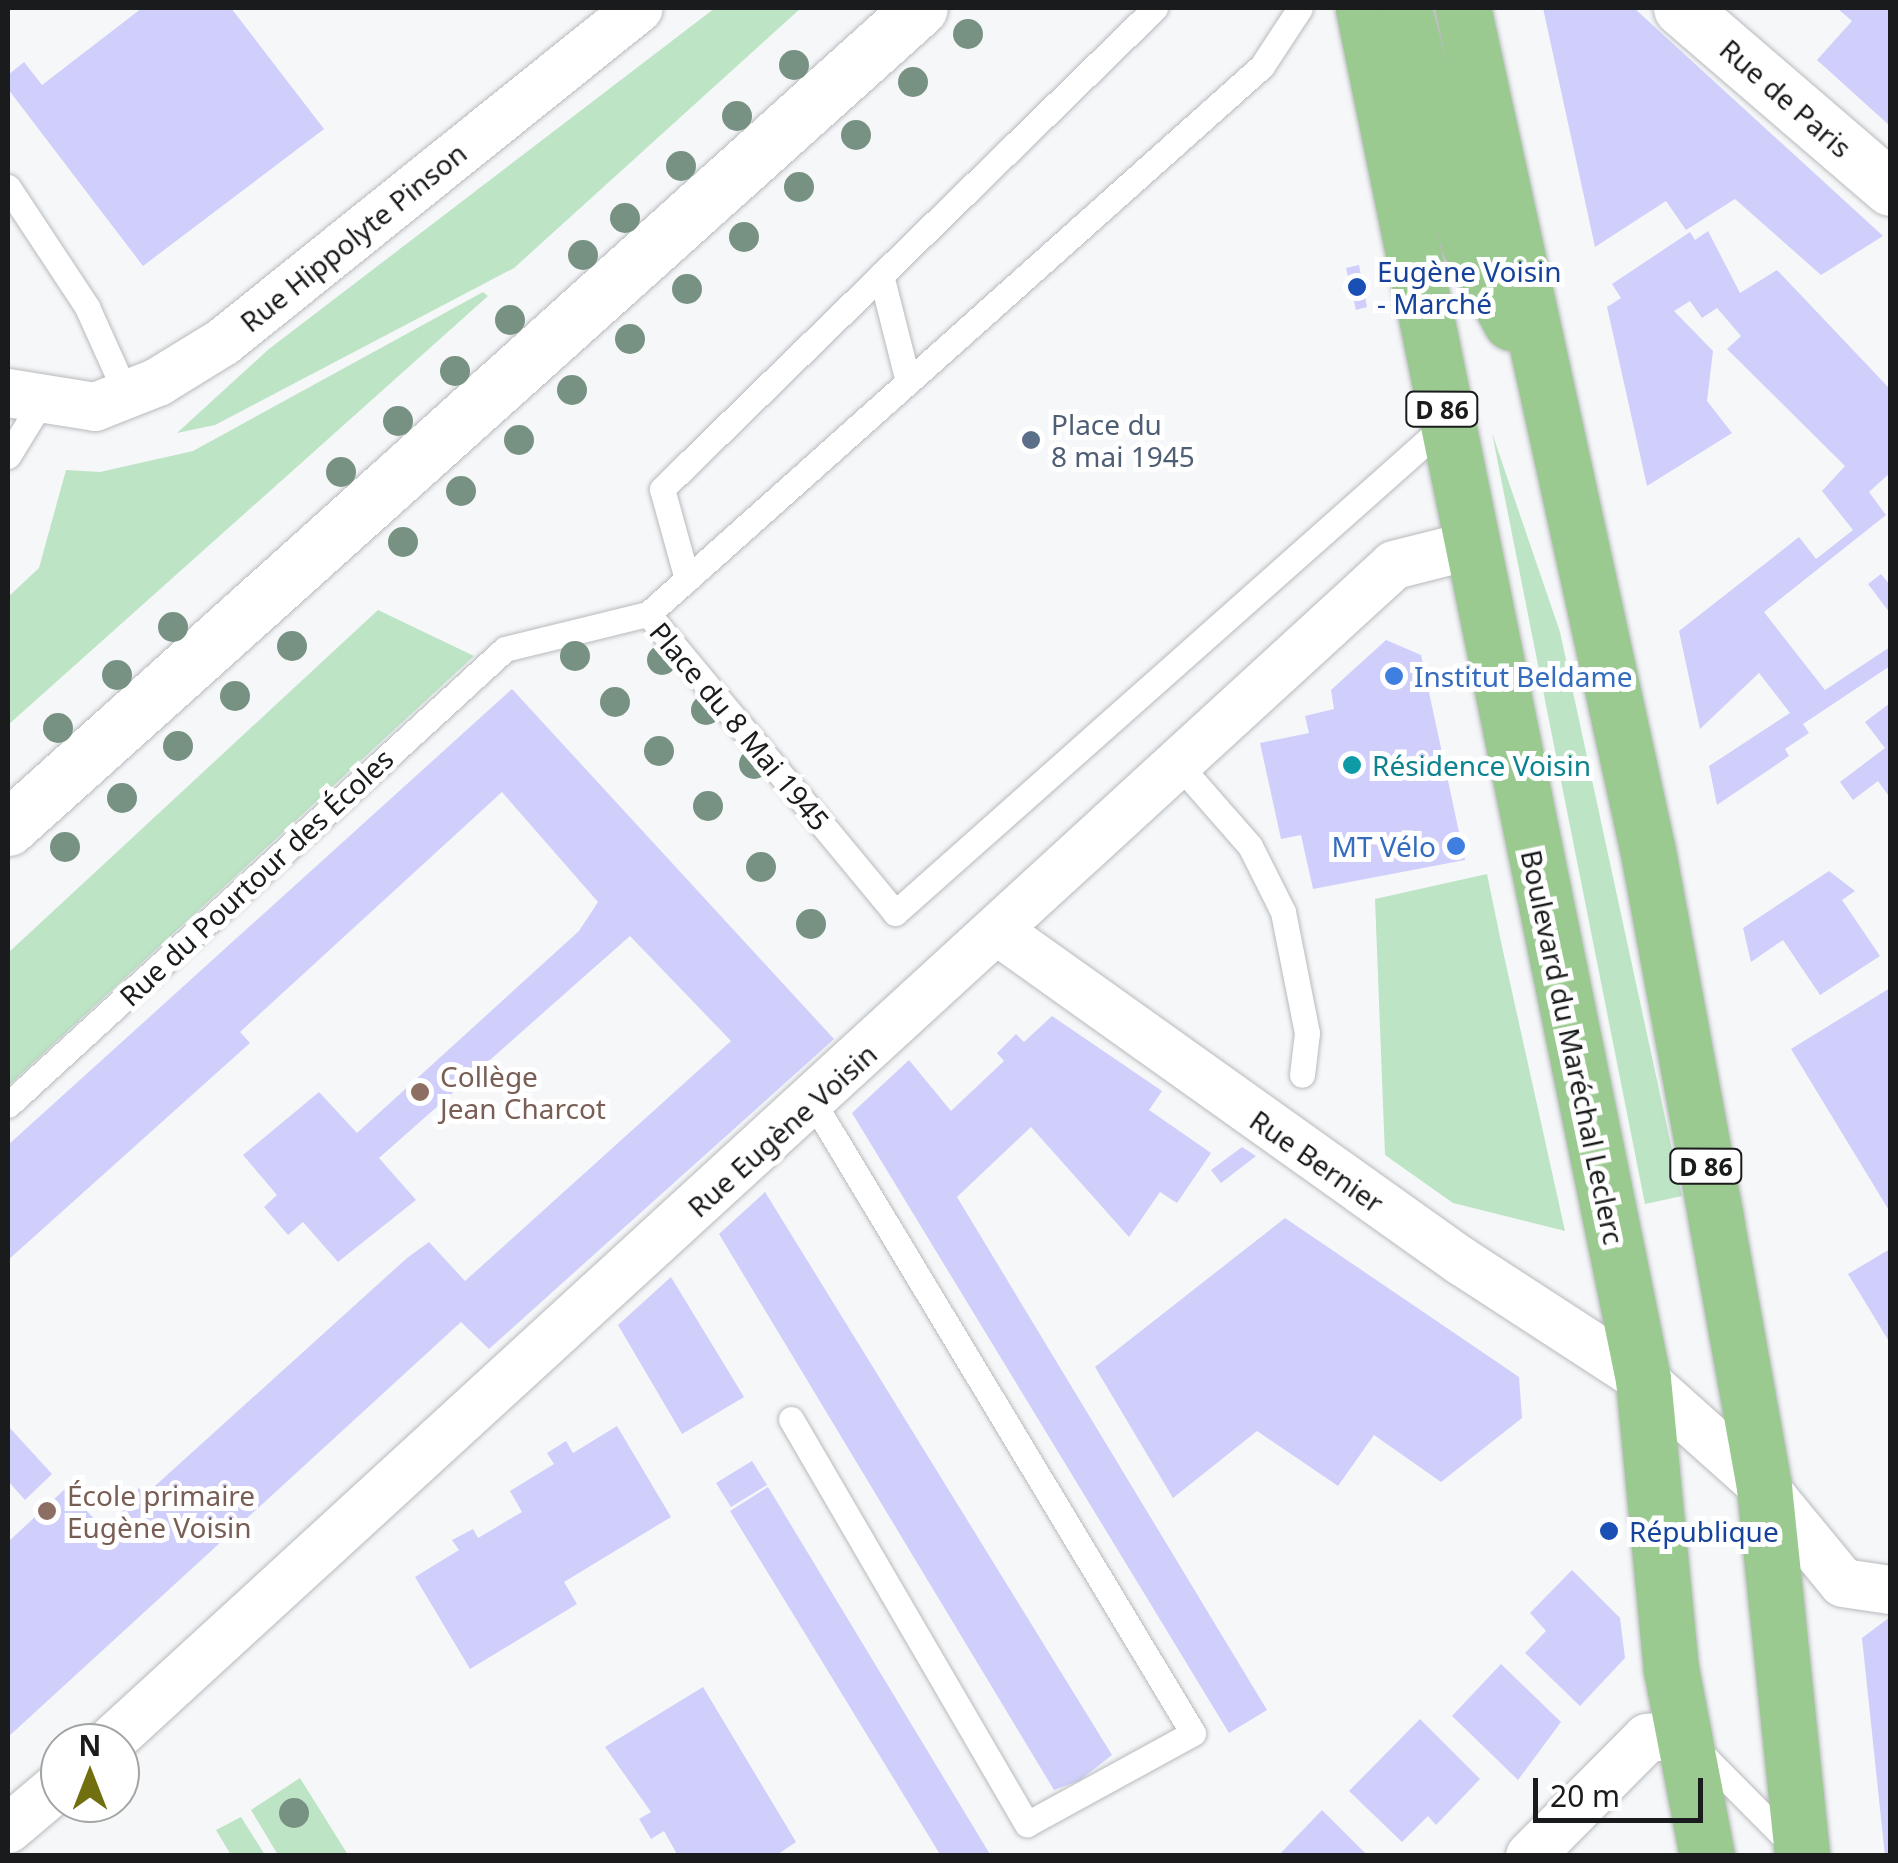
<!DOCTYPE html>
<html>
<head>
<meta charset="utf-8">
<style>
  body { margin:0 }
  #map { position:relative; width:1898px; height:1863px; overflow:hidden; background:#f5f7f9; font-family:"Noto Sans",sans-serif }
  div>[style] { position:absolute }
  .green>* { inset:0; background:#bde4c5 }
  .building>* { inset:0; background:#d0cffc }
  .roads { filter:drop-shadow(0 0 2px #b8babc) drop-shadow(0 0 2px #b8babc) }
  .service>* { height:25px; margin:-12.5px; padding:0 12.5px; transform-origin:12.5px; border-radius:12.5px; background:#fff }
  .minor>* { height:48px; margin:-24px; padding:0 24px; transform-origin:24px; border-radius:24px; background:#fff }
  .tertiary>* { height:55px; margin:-27.5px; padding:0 27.5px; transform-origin:27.5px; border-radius:27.5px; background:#fff }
  .secondary>* { height:55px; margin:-27.5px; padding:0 27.5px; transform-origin:27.5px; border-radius:27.5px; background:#fff }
  .primary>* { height:55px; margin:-27.5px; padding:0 27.5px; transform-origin:27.5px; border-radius:27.5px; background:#9aca8f }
  .trees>* { width:30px; height:30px; margin:-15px; border-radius:50%; background:#779282 }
  .dots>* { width:28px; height:28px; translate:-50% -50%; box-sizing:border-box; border:5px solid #fff; border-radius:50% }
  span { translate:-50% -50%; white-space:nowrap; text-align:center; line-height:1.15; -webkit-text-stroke:10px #fff; paint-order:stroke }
  .shield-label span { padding:2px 8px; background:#fff; border:2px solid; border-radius:8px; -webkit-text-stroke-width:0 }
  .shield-label { font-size:25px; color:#1a1b1c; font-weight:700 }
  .street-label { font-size:28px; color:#1a1b1c }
  .transit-label { font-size:28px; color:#164399 }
  .left { translate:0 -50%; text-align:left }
  .service-label { font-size:28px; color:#4e5e75 }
  .shop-label { font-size:28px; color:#366cbe }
  .right { translate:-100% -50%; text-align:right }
  .culture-label { font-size:28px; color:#0d838f }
  .education-label { font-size:28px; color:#785e54 }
  .frame { position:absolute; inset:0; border:10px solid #1a1b1c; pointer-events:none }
  .north { position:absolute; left:40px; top:1723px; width:100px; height:100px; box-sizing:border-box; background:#fff; border:2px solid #a3a4a4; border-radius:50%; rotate:0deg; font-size:28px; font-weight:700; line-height:40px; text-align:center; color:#1a1b1c }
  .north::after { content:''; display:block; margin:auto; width:35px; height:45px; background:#716f10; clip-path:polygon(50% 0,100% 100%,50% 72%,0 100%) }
  .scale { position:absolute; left:1533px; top:1778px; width:170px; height:45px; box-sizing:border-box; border:5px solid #1a1b1c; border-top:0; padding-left:12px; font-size:30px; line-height:35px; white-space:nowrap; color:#1a1b1c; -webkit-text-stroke:8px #fff; paint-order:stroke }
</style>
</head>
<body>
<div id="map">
  <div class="green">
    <i style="clip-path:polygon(715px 8px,801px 8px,514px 268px,215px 425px,177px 433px,269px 349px)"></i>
    <i style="clip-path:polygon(483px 292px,488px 296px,8px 725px,8px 597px,39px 568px,66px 470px,100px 472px,193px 451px)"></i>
    <i style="clip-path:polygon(1492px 433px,1560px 632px,1682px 1196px,1645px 1204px)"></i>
    <i style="clip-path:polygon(378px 610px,474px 656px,8px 1086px,8px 953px)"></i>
    <i style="clip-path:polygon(1487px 874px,1501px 942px,1565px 1231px,1453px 1203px,1385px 1155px,1375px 899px)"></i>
    <i style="clip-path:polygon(300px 1778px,315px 1802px,348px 1855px,278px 1855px,251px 1810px)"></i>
    <i style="clip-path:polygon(241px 1817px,265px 1855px,231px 1855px,216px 1830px)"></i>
  </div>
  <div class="building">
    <i style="clip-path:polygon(142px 8px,231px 8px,324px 129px,143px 266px,8px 89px,8px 75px,24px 62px,42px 85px)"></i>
    <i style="clip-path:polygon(1543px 8px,1634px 8px,1883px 236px,1821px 275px,1735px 199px,1686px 230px,1666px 201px,1595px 247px)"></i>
    <i style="clip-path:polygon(1837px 8px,1890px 8px,1890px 126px,1817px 60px,1852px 21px)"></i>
    <i style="clip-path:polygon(1708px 231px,1740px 293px,1777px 270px,1890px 389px,1890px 473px,1869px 492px,1886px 515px,1764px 612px,1825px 690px,1890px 647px,1890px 666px,1803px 724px,1809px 733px,1785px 749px,1789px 756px,1717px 805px,1709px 766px,1790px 713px,1759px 673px,1700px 729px,1679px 631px,1799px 537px,1816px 559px,1853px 530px,1822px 491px,1845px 466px,1727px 349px,1741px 336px,1717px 308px,1702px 318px,1690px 301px,1674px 311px,1713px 351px,1707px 401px,1732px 433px,1647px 486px,1607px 307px,1621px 298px,1612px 284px,1690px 232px,1695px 240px)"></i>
    <i style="clip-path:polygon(1359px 265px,1367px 307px,1356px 310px,1346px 268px)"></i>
    <i style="clip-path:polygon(1881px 574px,1890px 585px,1890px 613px,1868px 584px)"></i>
    <i style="clip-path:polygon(1386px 640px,1421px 655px,1465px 860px,1313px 889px,1301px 835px,1281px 839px,1260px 743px,1309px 733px,1305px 716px,1334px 709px,1331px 690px)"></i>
    <i style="clip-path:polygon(512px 689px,834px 1039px,489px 1349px,461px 1322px,8px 1737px,8px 1542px,66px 1488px,106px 1532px,139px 1488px,145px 1495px,407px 1258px,429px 1242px,465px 1281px,731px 1041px,630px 936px,379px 1158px,416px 1200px,338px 1262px,303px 1222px,288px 1235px,264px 1207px,277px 1195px,243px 1155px,319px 1092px,357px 1133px,579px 931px,598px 902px,502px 792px,240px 1032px,250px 1043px,8px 1260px,8px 1145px)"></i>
    <i style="clip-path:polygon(1890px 703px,1890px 798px,1878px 781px,1853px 800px,1840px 782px,1885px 748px,1865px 722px)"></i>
    <i style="clip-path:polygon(1829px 871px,1855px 891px,1842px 900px,1880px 956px,1820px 995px,1783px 940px,1751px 962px,1743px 928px)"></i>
    <i style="clip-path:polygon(1890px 988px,1890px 1212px,1791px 1049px)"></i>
    <i style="clip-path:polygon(1052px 1016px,1162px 1091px,1149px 1110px,1211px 1153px,1177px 1203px,1160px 1192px,1129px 1237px,1031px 1127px,957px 1197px,1267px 1710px,1229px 1733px,852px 1113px,909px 1060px,951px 1111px,1004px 1061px,997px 1053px,1016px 1034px,1024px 1042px)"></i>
    <i style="clip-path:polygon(1242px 1147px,1256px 1156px,1221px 1183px,1211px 1170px)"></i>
    <i style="clip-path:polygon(765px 1192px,1112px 1755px,1079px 1781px,1054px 1790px,719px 1234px)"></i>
    <i style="clip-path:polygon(1285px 1218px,1519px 1377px,1522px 1418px,1441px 1482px,1374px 1435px,1338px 1486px,1257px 1431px,1173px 1498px,1095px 1367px)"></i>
    <i style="clip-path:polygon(1890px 1249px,1890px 1343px,1848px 1274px)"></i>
    <i style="clip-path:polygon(671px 1277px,744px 1397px,682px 1434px,618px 1325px)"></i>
    <i style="clip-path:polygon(617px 1426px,671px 1517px,564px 1582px,577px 1604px,470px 1669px,415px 1577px,459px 1550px,452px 1540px,473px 1529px,478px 1538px,522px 1512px,510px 1491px,554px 1464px,547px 1453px,566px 1441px,573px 1453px)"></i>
    <i style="clip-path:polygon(9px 1427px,52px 1474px,25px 1500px,8px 1481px)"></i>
    <i style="clip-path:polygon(752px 1461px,767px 1485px,731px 1507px,716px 1483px)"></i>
    <i style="clip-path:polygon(768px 1487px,991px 1856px,941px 1856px,730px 1511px)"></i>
    <i style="clip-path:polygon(1572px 1570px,1620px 1618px,1625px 1658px,1580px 1706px,1525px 1653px,1546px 1631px,1530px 1613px)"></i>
    <i style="clip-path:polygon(1890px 1617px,1890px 1856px,1885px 1856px,1862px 1638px)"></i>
    <i style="clip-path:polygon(1501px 1664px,1561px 1722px,1518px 1780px,1452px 1716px)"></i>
    <i style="clip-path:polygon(703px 1687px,796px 1842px,775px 1856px,678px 1856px,664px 1831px,651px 1839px,639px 1819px,651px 1812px,605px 1747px)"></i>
    <i style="clip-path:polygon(1420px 1719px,1480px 1779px,1436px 1825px,1428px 1816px,1402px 1842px,1349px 1791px)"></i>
    <i style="clip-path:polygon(1322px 1810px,1368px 1856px,1278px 1856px)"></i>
  </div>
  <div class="roads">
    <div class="service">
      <i style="left:8px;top:187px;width:144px;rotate:56.6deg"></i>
      <i style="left:87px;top:307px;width:100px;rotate:65.7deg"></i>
      <i style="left:881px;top:275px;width:110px;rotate:75.8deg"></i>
      <i style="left:8px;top:456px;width:61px;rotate:-58.4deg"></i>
      <i style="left:687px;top:579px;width:93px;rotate:-105.5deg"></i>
      <i style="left:662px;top:489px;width:689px;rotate:-44.29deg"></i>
      <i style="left:648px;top:614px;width:388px;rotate:50.4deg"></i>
      <i style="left:895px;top:913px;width:735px;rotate:-41.58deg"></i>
      <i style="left:1180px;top:766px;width:106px;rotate:48.8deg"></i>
      <i style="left:1250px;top:846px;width:74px;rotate:63.4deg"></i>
      <i style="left:1283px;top:912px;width:123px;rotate:78.8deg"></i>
      <i style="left:1307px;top:1033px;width:42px;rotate:96.8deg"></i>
      <i style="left:8px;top:1105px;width:674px;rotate:-42.54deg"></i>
      <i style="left:505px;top:649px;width:147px;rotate:-13.8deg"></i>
      <i style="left:648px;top:614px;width:823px;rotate:-41.75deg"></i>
      <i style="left:1262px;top:66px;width:69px;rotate:-56.8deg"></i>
      <i style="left:791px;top:1419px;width:469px;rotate:59.8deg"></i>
      <i style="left:1027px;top:1824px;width:189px;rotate:-28.7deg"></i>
      <i style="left:1193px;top:1733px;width:737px;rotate:-121.06deg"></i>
      <i style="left:1697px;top:1749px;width:139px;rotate:45.3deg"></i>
    </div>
    <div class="minor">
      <i style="left:8px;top:393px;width:88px;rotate:9.1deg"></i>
      <i style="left:95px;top:407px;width:68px;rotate:-21.6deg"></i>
      <i style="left:158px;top:382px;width:76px;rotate:-31.6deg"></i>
      <i style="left:223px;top:342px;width:533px;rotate:-38.76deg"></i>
      <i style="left:999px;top:932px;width:567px;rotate:35.46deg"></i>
      <i style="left:1461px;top:1261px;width:217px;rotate:33deg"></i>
      <i style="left:1643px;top:1379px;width:162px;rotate:41.8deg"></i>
      <i style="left:1764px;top:1487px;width:124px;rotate:50.5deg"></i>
      <i style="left:1843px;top:1583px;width:48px;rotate:8.5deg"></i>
      <i style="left:109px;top:1743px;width:1743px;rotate:-42.51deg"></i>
      <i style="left:1394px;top:565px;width:77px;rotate:-14.2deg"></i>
      <i style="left:8px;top:1829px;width:68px;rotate:-40.2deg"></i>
      <i style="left:1530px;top:1856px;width:166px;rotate:-45.2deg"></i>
      <i style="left:1647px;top:1738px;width:36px;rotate:-5deg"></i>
    </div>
    <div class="tertiary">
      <i style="left:1681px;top:8px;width:276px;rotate:40.7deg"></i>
    </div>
    <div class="secondary">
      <i style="left:8px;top:828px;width:1226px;rotate:-41.96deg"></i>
    </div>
    <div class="primary">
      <i style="left:1363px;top:8px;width:1399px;rotate:78.46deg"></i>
      <i style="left:1643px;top:1379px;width:291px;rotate:84.5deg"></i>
      <i style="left:1671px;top:1669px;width:190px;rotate:79.1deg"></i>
      <i style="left:1403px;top:8px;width:245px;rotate:74.4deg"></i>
      <i style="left:1469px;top:244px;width:89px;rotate:62deg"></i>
      <i style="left:1463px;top:8px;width:864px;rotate:77.64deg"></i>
      <i style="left:1648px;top:852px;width:374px;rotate:79.5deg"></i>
      <i style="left:1716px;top:1220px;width:271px;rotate:79.8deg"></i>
      <i style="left:1764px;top:1487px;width:371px;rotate:84.1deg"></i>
    </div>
  </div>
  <div class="trees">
    <i style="left:968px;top:34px"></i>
    <i style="left:794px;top:65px"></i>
    <i style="left:913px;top:82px"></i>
    <i style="left:737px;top:116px"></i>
    <i style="left:856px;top:135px"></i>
    <i style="left:681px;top:166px"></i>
    <i style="left:799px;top:187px"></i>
    <i style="left:625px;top:218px"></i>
    <i style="left:744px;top:237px"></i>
    <i style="left:583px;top:255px"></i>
    <i style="left:687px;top:289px"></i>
    <i style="left:510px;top:320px"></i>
    <i style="left:630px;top:339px"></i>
    <i style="left:455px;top:371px"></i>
    <i style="left:572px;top:390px"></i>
    <i style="left:398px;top:421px"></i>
    <i style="left:519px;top:440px"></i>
    <i style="left:341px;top:472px"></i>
    <i style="left:461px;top:491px"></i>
    <i style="left:403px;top:542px"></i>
    <i style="left:173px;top:627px"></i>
    <i style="left:292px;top:646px"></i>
    <i style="left:575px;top:656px"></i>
    <i style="left:662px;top:660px"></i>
    <i style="left:117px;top:675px"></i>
    <i style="left:235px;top:696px"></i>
    <i style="left:615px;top:702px"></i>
    <i style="left:706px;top:710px"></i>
    <i style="left:58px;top:728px"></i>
    <i style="left:178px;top:746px"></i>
    <i style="left:659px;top:751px"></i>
    <i style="left:754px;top:764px"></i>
    <i style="left:122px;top:798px"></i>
    <i style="left:708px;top:806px"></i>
    <i style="left:65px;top:847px"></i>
    <i style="left:761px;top:867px"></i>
    <i style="left:811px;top:924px"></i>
    <i style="left:294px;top:1813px"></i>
  </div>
  <div class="dots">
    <i style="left:1357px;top:287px;background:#1a4fb4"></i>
    <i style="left:1031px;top:440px;background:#5c6f8a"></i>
    <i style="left:1394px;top:676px;background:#3f7fe0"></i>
    <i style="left:1352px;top:765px;background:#0f9aa8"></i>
    <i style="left:1456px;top:846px;background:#3f7fe0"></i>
    <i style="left:420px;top:1092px;background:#8d6e63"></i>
    <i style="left:47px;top:1511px;background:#8d6e63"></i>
    <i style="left:1609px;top:1531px;background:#1a4fb4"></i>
  </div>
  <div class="shield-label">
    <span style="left:1442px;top:409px">D 86</span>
    <span style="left:1706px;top:1166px">D 86</span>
  </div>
  <div class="street-label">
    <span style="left:1786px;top:98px;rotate:41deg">Rue de Paris</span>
    <span style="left:353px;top:237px;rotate:-39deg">Rue Hippolyte Pinson</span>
    <span style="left:740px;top:726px;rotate:50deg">Place du 8 Mai 1945</span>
    <span style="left:256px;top:877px;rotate:-43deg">Rue du Pourtour des Écoles</span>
    <span style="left:1573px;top:1047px;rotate:78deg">Boulevard du Maréchal Leclerc</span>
    <span style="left:782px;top:1130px;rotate:-42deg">Rue Eugène Voisin</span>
    <span style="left:1317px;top:1161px;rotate:35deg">Rue Bernier</span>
  </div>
  <div class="transit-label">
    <span class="left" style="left:1377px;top:287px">Eugène Voisin<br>- Marché</span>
    <span class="left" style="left:1629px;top:1531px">République</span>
  </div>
  <div class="service-label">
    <span class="left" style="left:1051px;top:440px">Place du<br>8 mai 1945</span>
  </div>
  <div class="shop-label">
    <span class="left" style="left:1414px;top:676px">Institut Beldame</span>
    <span class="right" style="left:1436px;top:846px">MT Vélo</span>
  </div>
  <div class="culture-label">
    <span class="left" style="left:1372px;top:765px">Résidence Voisin</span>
  </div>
  <div class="education-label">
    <span class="left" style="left:440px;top:1092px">Collège<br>Jean Charcot</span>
    <span class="left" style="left:67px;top:1511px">École primaire<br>Eugène Voisin</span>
  </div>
  <div class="frame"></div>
  <div class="north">N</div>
  <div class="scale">20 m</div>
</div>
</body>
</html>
